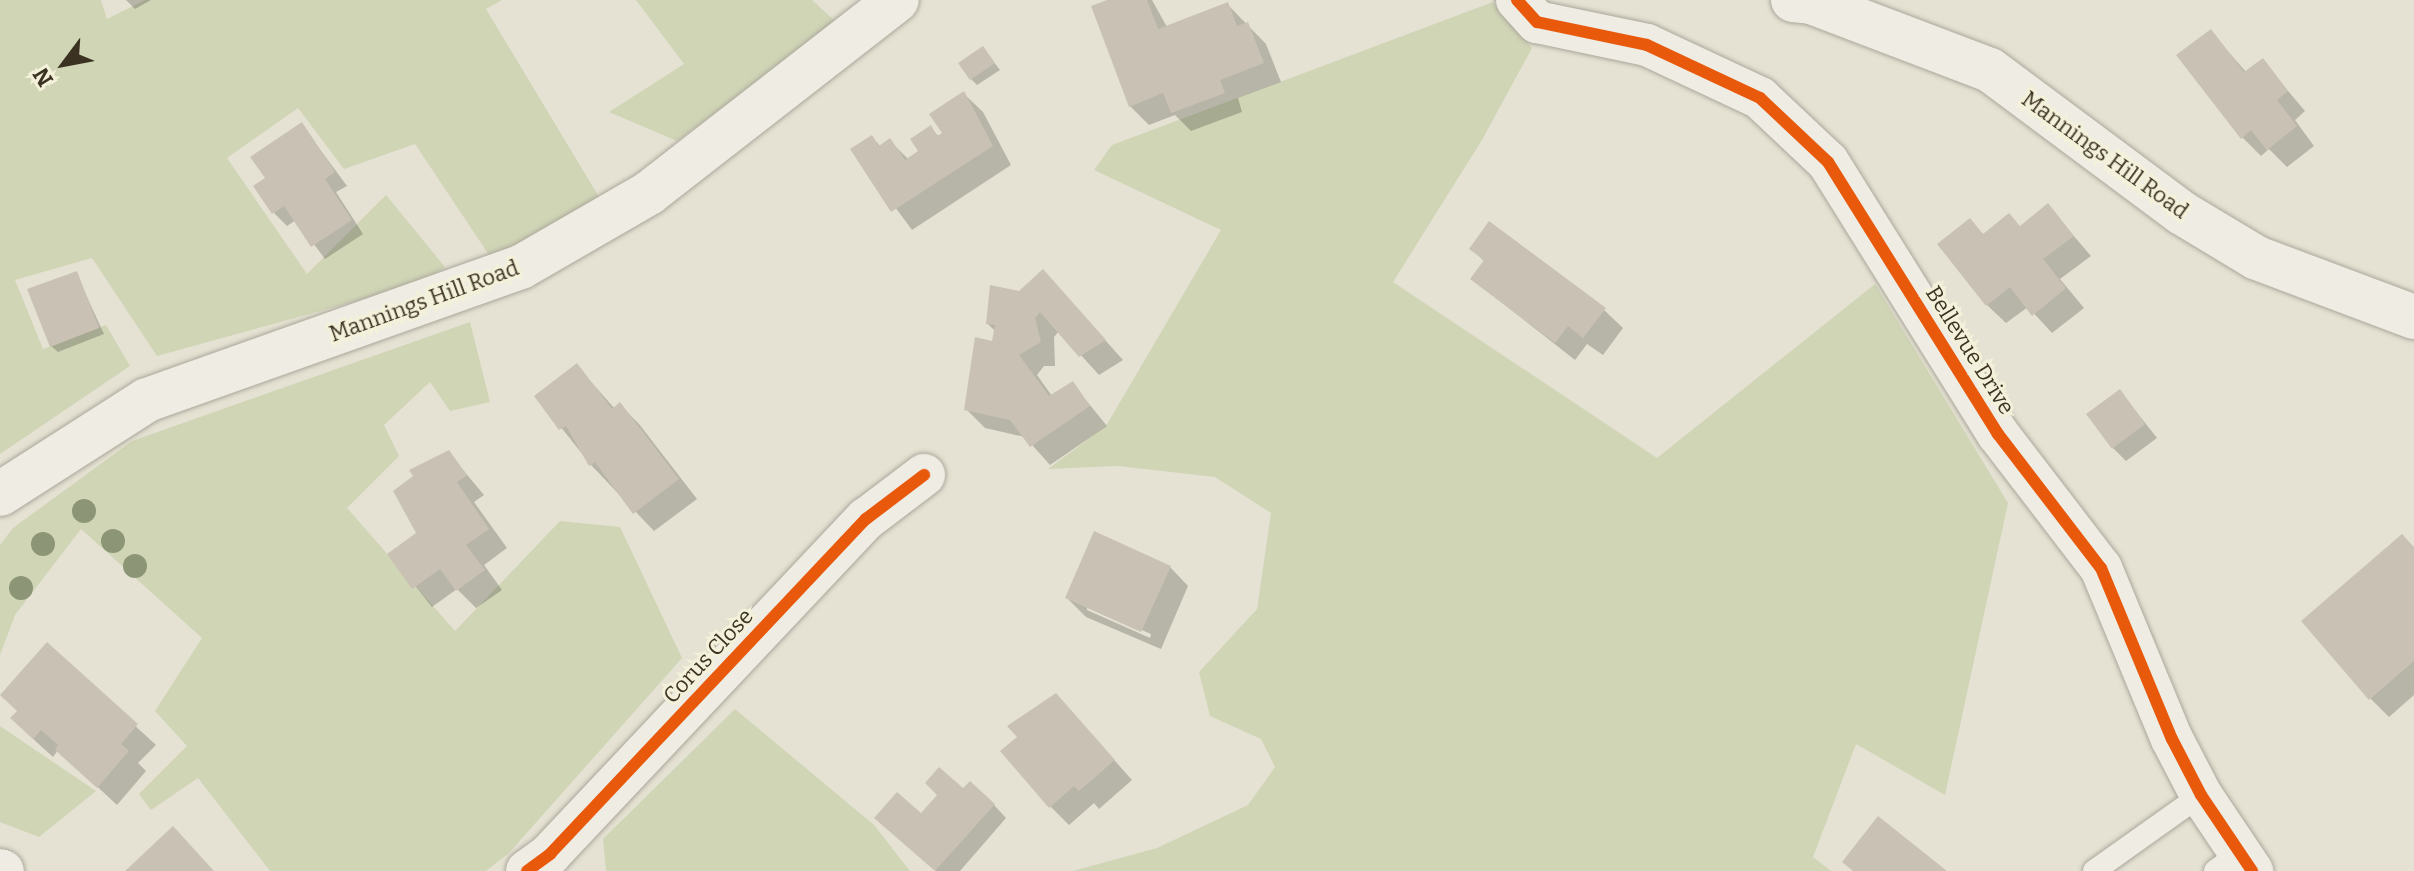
<!DOCTYPE html>
<html>
<head>
<meta charset="utf-8">
<style>
  body { margin:0 }
  #map { position:relative; width:2414px; height:871px; overflow:hidden; background:#e5e2d3; font-family:Bitter,serif }
  div>[style] { position:absolute }
  .green>* { inset:0; background:#d0d5b6 }
  .shadow>* { inset:0; background:#0003 }
  .building>* { inset:0; background:#c9c2b4 }
  .roads { filter:drop-shadow(0 0 2px #aba79b) drop-shadow(0 0 2px #aba79b) }
  .lane>* { height:22px; margin:-11px; padding:0 11px; transform-origin:11px; border-radius:11px; background:#eeece3 }
  .street>* { height:42px; margin:-21px; padding:0 21px; transform-origin:21px; border-radius:21px; background:#eeece3 }
  .secondary>* { height:44px; margin:-22px; padding:0 22px; transform-origin:22px; border-radius:22px; background:#eeece3 }
  .cycleway>* { height:12px; margin:-6px; padding:0 6px; transform-origin:6px; border-radius:6px; background:#e8590c }
  .trees>* { width:24px; height:24px; margin:-12px; border-radius:50%; background:#8c9576 }
  span { translate:-50% -50%; white-space:nowrap; text-align:center; line-height:1.15; -webkit-text-stroke:6px #f4f1da; paint-order:stroke }
  .street-label { font-size:22px; color:#3b3222 }
  .north { position:absolute; left:24px; top:24px; width:80px; height:80px; -webkit-text-stroke:6px #f4f1da; paint-order:stroke; rotate:238deg; font-size:22px; font-weight:700; line-height:32px; text-align:center; color:#3b3222 }
  .north::after { content:''; display:block; margin:auto; width:28px; height:36px; background:#3b3222; clip-path:polygon(50% 0,100% 100%,50% 72%,0 100%) }
</style>
</head>
<body>
<div id="map">
  <div class="green">
    <i style="clip-path:polygon(0 0,101px 0,107px 19px,145px 0,502px 0,486px 9px,602px 202px,491px 258px,415px 144px,344px 169px,298px 108px,227px 158px,307px 274px,386px 195px,445px 267px,422px 283px,157px 356px,92px 258px,15px 280px,43px 349px,106px 325px,130px 366px,0 454px)"></i>
    <i style="clip-path:polygon(636px 0,812px 0,837px 23px,677px 141px,609px 112px,684px 64px)"></i>
    <i style="clip-path:polygon(1493px 2px,1532px 48px,1482px 140px,1393px 282px,1657px 458px,1875px 284px,2008px 503px,1945px 795px,1856px 744px,1813px 857px,1831px 871px,1073px 871px,1157px 848px,1248px 805px,1275px 767px,1261px 739px,1210px 716px,1199px 672px,1257px 609px,1271px 513px,1215px 477px,1118px 466px,1048px 469px,1106px 426px,1221px 230px,1094px 170px,1112px 145px)"></i>
    <i style="clip-path:polygon(470px 322px,490px 402px,450px 411px,430px 382px,384px 425px,399px 456px,347px 508px,455px 631px,560px 521px,620px 527px,682px 658px,509px 853px,486px 871px,270px 871px,198px 778px,151px 810px,139px 794px,187px 746px,155px 711px,202px 638px,81px 529px,15px 615px,0 655px,0 545px,13px 528px,132px 441px)"></i>
    <i style="clip-path:polygon(735px 709px,874px 825px,910px 871px,606px 871px,603px 839px)"></i>
    <i style="clip-path:polygon(0 726px,96px 791px,39px 837px,0 822px)"></i>
  </div>
  <div class="shadow">
    <i style="clip-path:polygon(126px 0,151px 0,135px 9px)"></i>
    <i style="clip-path:polygon(1112px 0,1152px 0,1167px 27px,1228px 5px,1266px 44px,1281px 82px,1238px 98px,1242px 112px,1191px 131px,1175px 115px,1149px 125px,1130px 106px)"></i>
    <i style="clip-path:polygon(2211px 32px,2247px 73px,2263px 61px,2305px 111px,2295px 120px,2314px 146px,2287px 167px,2269px 149px,2261px 156px,2242px 137px)"></i>
    <i style="clip-path:polygon(983px 48px,1000px 70px,977px 85px,971px 79px)"></i>
    <i style="clip-path:polygon(964px 94px,983px 112px,1011px 165px,912px 230px,853px 150px,872px 137px,881px 147px,890px 141px,909px 160px,921px 152px,931px 128px,939px 137px,945px 133px)"></i>
    <i style="clip-path:polygon(302px 125px,347px 186px,336px 192px,363px 234px,325px 259px,296px 220px,287px 226px,274px 213px)"></i>
    <i style="clip-path:polygon(2048px 206px,2091px 256px,2060px 279px,2084px 308px,2052px 333px,2028px 307px,2006px 323px,1987px 305px,1970px 221px,1984px 235px,2021px 227px)"></i>
    <i style="clip-path:polygon(1472px 249px,1604px 310px,1623px 328px,1603px 355px,1587px 344px,1575px 360px,1472px 279px,1485px 262px)"></i>
    <i style="clip-path:polygon(76px 273px,104px 334px,58px 352px,51px 346px)"></i>
    <i style="clip-path:polygon(1061px 291px,1123px 360px,1099px 375px,1059px 331px,1054px 337px,1055px 366px,1044px 366px,1037px 375px,1052px 396px,1072px 383px,1107px 426px,1050px 465px,1025px 437px,985px 428px,966px 409px,994px 344px,996px 332px,988px 324px,1019px 293px)"></i>
    <i style="clip-path:polygon(577px 366px,615px 409px,620px 405px,639px 424px,697px 499px,654px 531px,591px 465px,537px 397px)"></i>
    <i style="clip-path:polygon(2120px 391px,2157px 438px,2126px 461px,2113px 448px)"></i>
    <i style="clip-path:polygon(448px 452px,484px 495px,474px 502px,507px 548px,484px 565px,502px 590px,476px 608px,457px 589px,432px 607px,390px 554px,419px 533px)"></i>
    <i style="clip-path:polygon(2414px 548px,2414px 695px,2389px 717px,2370px 698px)"></i>
    <i style="clip-path:polygon(evenodd,1170px 567px,1188px 586px,1161px 649px,1086px 617px,1067px 598px,1170px 567px,1087px 606px,1151px 634px,1150px 638px,1087px 610px,1087px 606px)"></i>
    <i style="clip-path:polygon(47px 645px,156px 745px,138px 763px,146px 771px,117px 805px,58px 750px,53px 757px,31px 737px,19px 711px)"></i>
    <i style="clip-path:polygon(1056px 695px,1132px 780px,1099px 809px,1094px 803px,1069px 825px,1050px 806px,1019px 738px)"></i>
    <i style="clip-path:polygon(963px 791px,994px 805px,1006px 818px,960px 871px,936px 871px,890px 831px)"></i>
  </div>
  <div class="building">
    <i style="clip-path:polygon(1107px 0,1147px 0,1158px 29px,1228px 2px,1237px 26px,1248px 22px,1264px 63px,1220px 80px,1225px 93px,1171px 113px,1163px 93px,1129px 107px,1091px 6px)"></i>
    <i style="clip-path:polygon(2211px 29px,2244px 72px,2263px 58px,2288px 91px,2277px 100px,2297px 126px,2267px 150px,2251px 130px,2241px 139px,2176px 55px)"></i>
    <i style="clip-path:polygon(983px 46px,995px 63px,970px 80px,958px 63px)"></i>
    <i style="clip-path:polygon(964px 91px,993px 146px,891px 212px,850px 149px,872px 135px,879px 146px,890px 138px,905px 160px,918px 151px,910px 139px,931px 125px,937px 136px,942px 133px,929px 114px)"></i>
    <i style="clip-path:polygon(302px 122px,335px 172px,325px 179px,352px 220px,311px 247px,284px 206px,272px 214px,253px 186px,265px 178px,250px 157px)"></i>
    <i style="clip-path:polygon(2048px 203px,2074px 236px,2043px 259px,2066px 288px,2032px 316px,2010px 287px,1986px 306px,1937px 244px,1970px 218px,1983px 234px,2009px 213px,2020px 226px)"></i>
    <i style="clip-path:polygon(1489px 221px,1606px 308px,1583px 338px,1568px 326px,1555px 343px,1470px 279px,1484px 260px,1469px 249px)"></i>
    <i style="clip-path:polygon(1043px 269px,1106px 340px,1079px 357px,1040px 312px,1035px 318px,1041px 342px,1019px 355px,1049px 396px,1073px 381px,1090px 406px,1030px 447px,1010px 420px,964px 410px,975px 337px,992px 341px,995px 325px,986px 324px,990px 285px,1019px 291px)"></i>
    <i style="clip-path:polygon(77px 271px,99px 328px,50px 347px,27px 289px)"></i>
    <i style="clip-path:polygon(577px 363px,612px 409px,620px 402px,679px 479px,633px 514px,595px 462px,589px 466px,566px 426px,559px 430px,534px 396px)"></i>
    <i style="clip-path:polygon(2120px 389px,2145px 424px,2112px 449px,2086px 414px)"></i>
    <i style="clip-path:polygon(449px 450px,467px 475px,457px 482px,489px 529px,466px 545px,485px 570px,456px 591px,440px 569px,412px 589px,387px 554px,416px 533px,393px 491px,413px 476px,409px 470px)"></i>
    <i style="clip-path:polygon(1094px 531px,1171px 566px,1141px 632px,1065px 598px)"></i>
    <i style="clip-path:polygon(2402px 534px,2414px 547px,2414px 661px,2369px 700px,2301px 621px)"></i>
    <i style="clip-path:polygon(47px 642px,138px 724px,121px 744px,129px 751px,97px 788px,55px 750px,58px 745px,41px 730px,33px 739px,10px 718px,17px 711px,0 695px)"></i>
    <i style="clip-path:polygon(1056px 693px,1115px 760px,1079px 791px,1074px 786px,1049px 808px,1000px 751px,1017px 737px,1007px 726px)"></i>
    <i style="clip-path:polygon(939px 767px,963px 788px,970px 781px,995px 804px,935px 871px,874px 818px,897px 792px,921px 813px,937px 795px,925px 783px)"></i>
    <i style="clip-path:polygon(1878px 816px,1947px 871px,1853px 871px,1842px 862px)"></i>
    <i style="clip-path:polygon(173px 826px,214px 871px,125px 871px)"></i>
  </div>
  <div class="roads">
    <div class="lane">
      <i style="left:2094px;top:871px;width:131px;rotate:-35.4deg"></i>
      <i style="left:2215px;top:871px;width:29px;rotate:-36deg"></i>
    </div>
    <div class="street">
      <i style="left:1517px;top:0;width:30px;rotate:48deg"></i>
      <i style="left:1537px;top:22px;width:112px;rotate:11.8deg"></i>
      <i style="left:1647px;top:45px;width:125px;rotate:25.1deg"></i>
      <i style="left:1760px;top:98px;width:93px;rotate:43.3deg"></i>
      <i style="left:1828px;top:162px;width:321px;rotate:58deg"></i>
      <i style="left:1998px;top:434px;width:169px;rotate:52.5deg"></i>
      <i style="left:2101px;top:568px;width:185px;rotate:67.5deg"></i>
      <i style="left:2172px;top:739px;width:63px;rotate:62.6deg"></i>
      <i style="left:2201px;top:795px;width:92px;rotate:56.1deg"></i>
      <i style="left:0;top:870px;width:3px;rotate:18deg"></i>
      <i style="left:527px;top:871px;width:29px;rotate:-36deg"></i>
      <i style="left:550px;top:854px;width:461px;rotate:-46.7deg"></i>
      <i style="left:866px;top:519px;width:73px;rotate:-37.2deg"></i>
    </div>
    <div class="secondary">
      <i style="left:1793px;top:0;width:18px;rotate:6deg"></i>
      <i style="left:1811px;top:2px;width:191px;rotate:20.8deg"></i>
      <i style="left:1990px;top:70px;width:239px;rotate:36.7deg"></i>
      <i style="left:2182px;top:213px;width:87px;rotate:31deg"></i>
      <i style="left:2257px;top:258px;width:168px;rotate:20.6deg"></i>
      <i style="left:0;top:494px;width:174px;rotate:-32.6deg"></i>
      <i style="left:147px;top:400px;width:397px;rotate:-19.6deg"></i>
      <i style="left:521px;top:267px;width:148px;rotate:-30deg"></i>
      <i style="left:649px;top:193px;width:314px;rotate:-37.9deg"></i>
    </div>
  </div>
  <div class="cycleway">
    <i style="left:1517px;top:0;width:30px;rotate:48deg"></i>
    <i style="left:1537px;top:22px;width:112px;rotate:11.8deg"></i>
    <i style="left:1647px;top:45px;width:125px;rotate:25.1deg"></i>
    <i style="left:1760px;top:98px;width:93px;rotate:43.3deg"></i>
    <i style="left:1828px;top:162px;width:321px;rotate:58deg"></i>
    <i style="left:1998px;top:434px;width:169px;rotate:52.5deg"></i>
    <i style="left:2101px;top:568px;width:185px;rotate:67.5deg"></i>
    <i style="left:2172px;top:739px;width:63px;rotate:62.6deg"></i>
    <i style="left:2201px;top:795px;width:92px;rotate:56.1deg"></i>
    <i style="left:527px;top:871px;width:29px;rotate:-36deg"></i>
    <i style="left:550px;top:854px;width:461px;rotate:-46.7deg"></i>
    <i style="left:866px;top:519px;width:73px;rotate:-37.2deg"></i>
  </div>
  <div class="trees">
    <i style="left:84px;top:511px"></i>
    <i style="left:113px;top:541px"></i>
    <i style="left:43px;top:544px"></i>
    <i style="left:135px;top:566px"></i>
    <i style="left:21px;top:588px"></i>
  </div>
  <div class="street-label">
    <span style="left:2105px;top:155px;rotate:36deg">Mannings Hill Road</span>
    <span style="left:424px;top:301px;rotate:-20deg">Mannings Hill Road</span>
    <span style="left:1970px;top:350px;rotate:58deg">Bellevue Drive</span>
    <span style="left:708px;top:656px;rotate:-47deg">Corus Close</span>
  </div>
  <div class="north">N</div>
</div>
</body>
</html>
